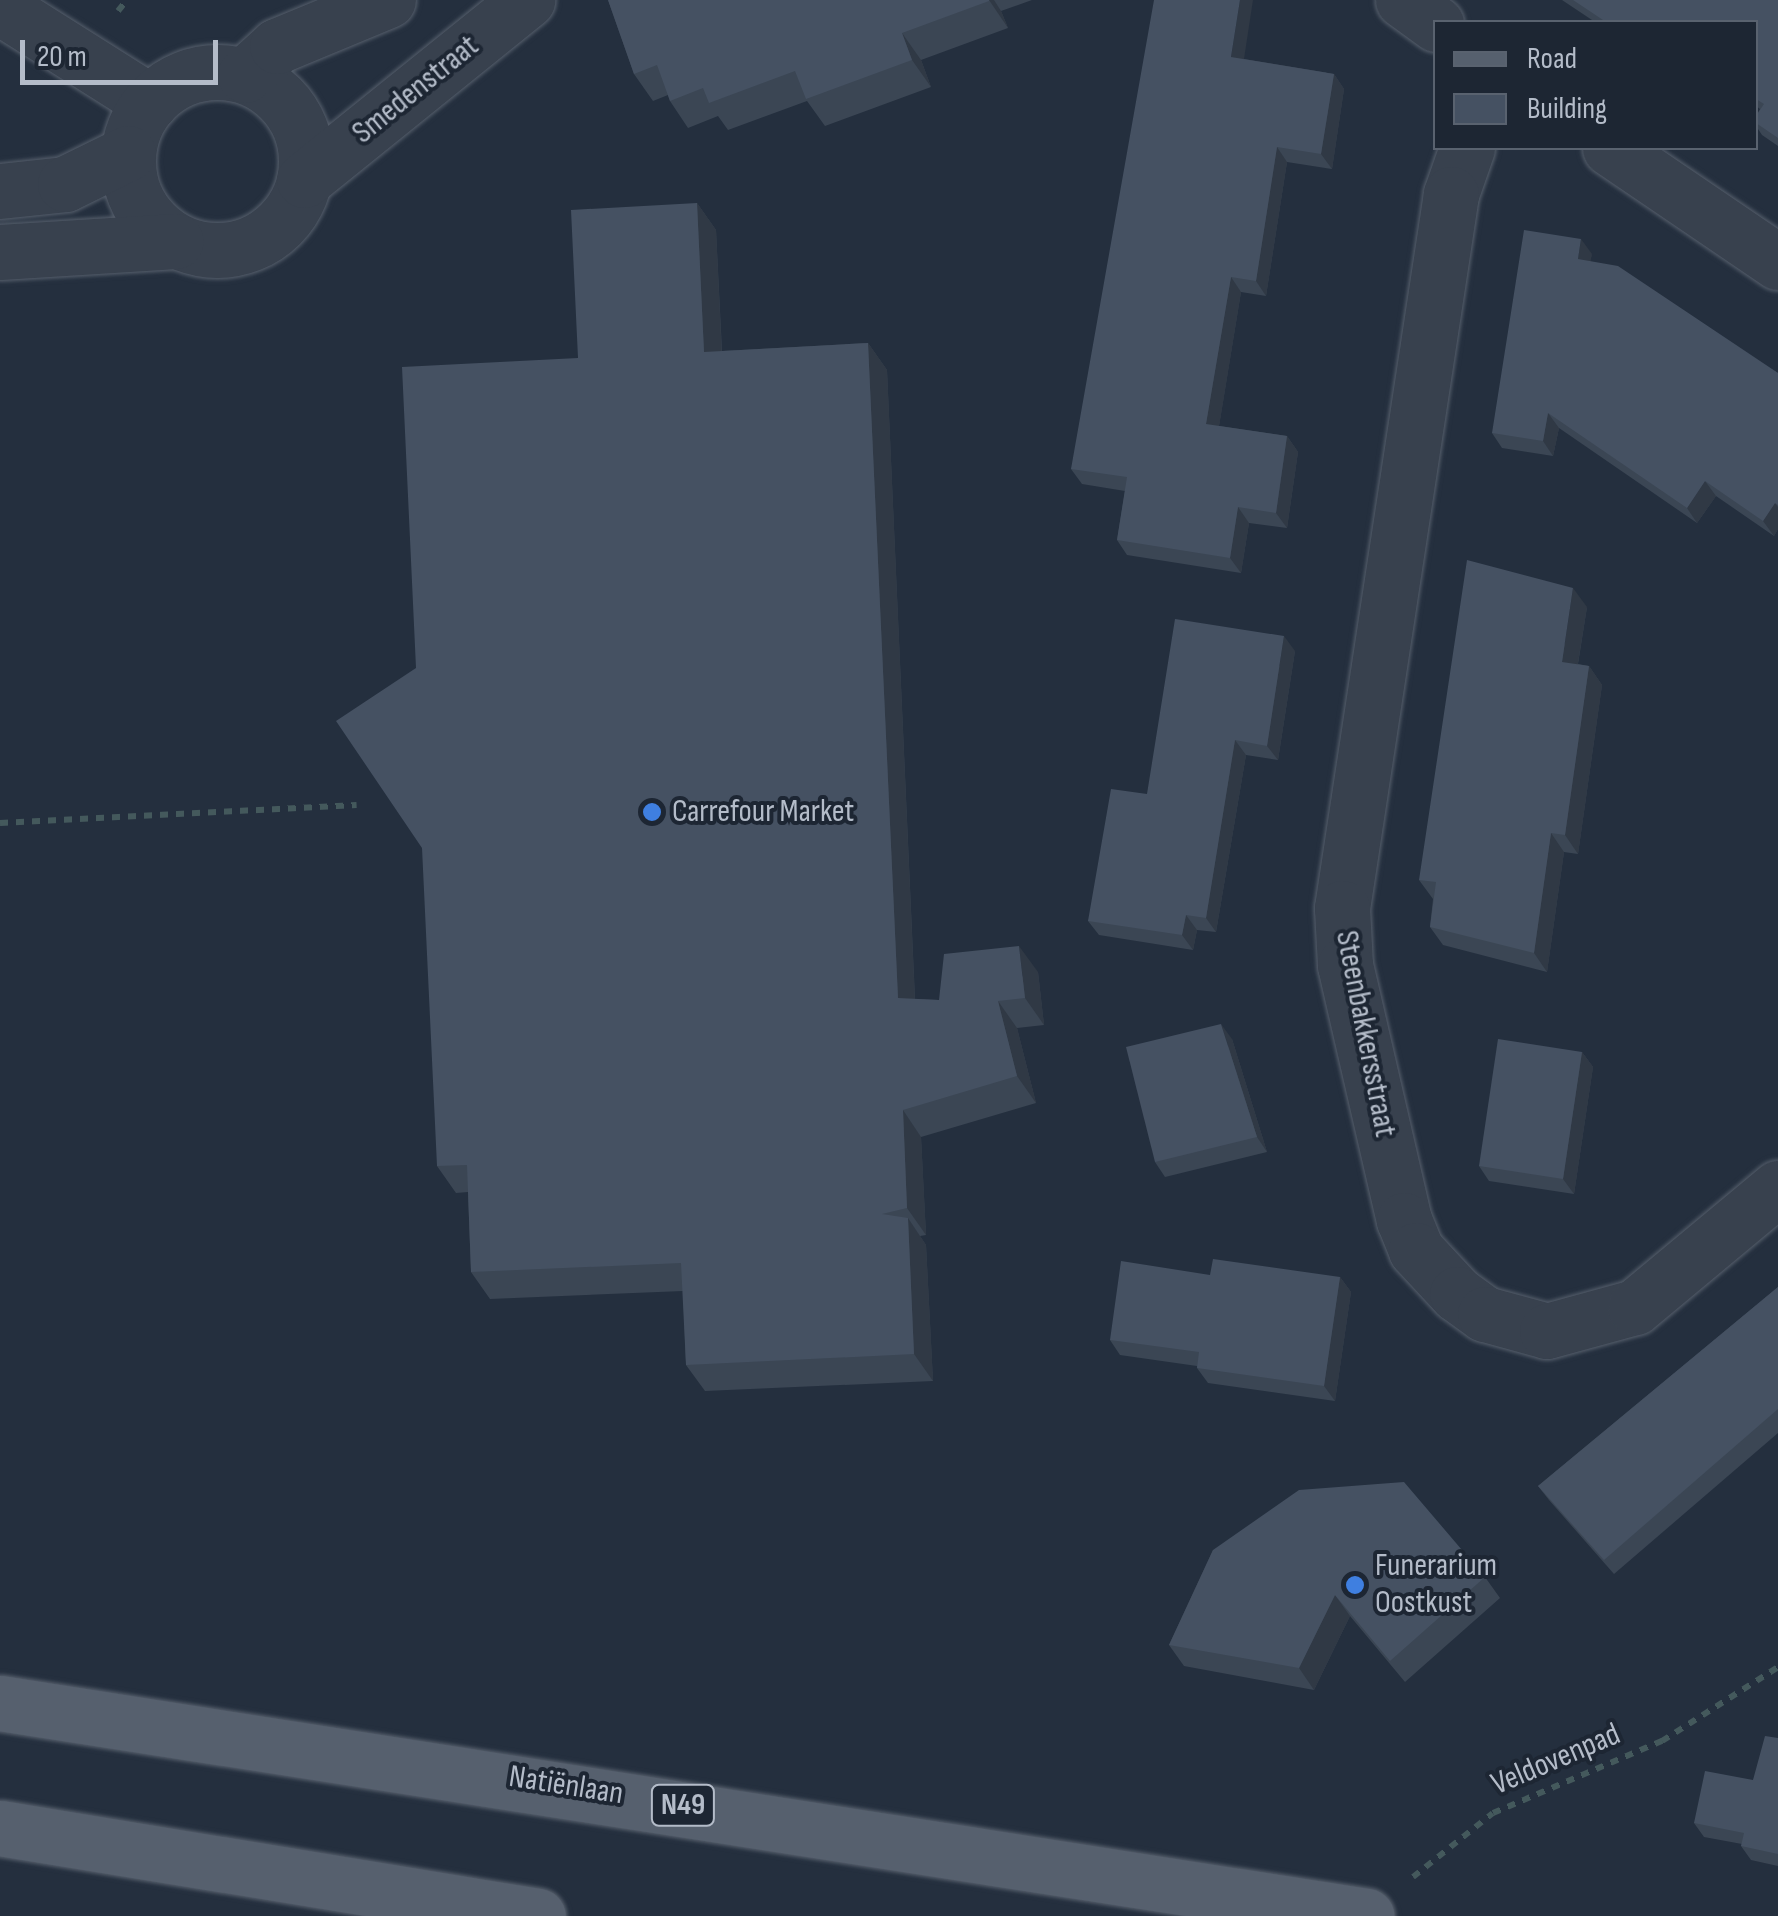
<!DOCTYPE html>
<html>
<head>
<meta charset="utf-8">
<style>
  body { margin:0 }
  #map { position:relative; width:1778px; height:1916px; overflow:hidden; background:#242f3e; font-family:"Sofia Sans Condensed",sans-serif }
  div>[style] { position:absolute }
  .path>* { height:6px; margin-top:-3px; transform-origin:0; background:repeating-linear-gradient(90deg,#44595c 0 8px,transparent 0 16px) }
  .roads { filter:drop-shadow(0 0 2px #565f6c) drop-shadow(0 0 2px #565f6c) }
  .minor>* { height:55px; margin:-27.5px; padding:0 27.5px; transform-origin:27.5px; border-radius:27.5px; background:#38414e }
  .minor>.ring { margin:-27.5px; padding:0; box-sizing:content-box; background:none; border:55px solid #38414e; border-radius:50% }
  .primary>* { height:55px; margin:-27.5px; padding:0 27.5px; transform-origin:27.5px; border-radius:27.5px; background:#56606e }
  .wall>* { inset:0; background:#3b4654 }
  .shaded-wall>* { inset:0; background:#303945 }
  .building>* { inset:0; background:#455162 }
  .dots>* { width:28px; height:28px; translate:-50% -50%; box-sizing:border-box; border:5px solid #1d2633; border-radius:50% }
  span { translate:-50% -50%; white-space:nowrap; text-align:center; line-height:1.15; -webkit-text-stroke:8px #1d2633; paint-order:stroke }
  .shield-label span { padding:2px 8px; background:#1d2633; border:2px solid; border-radius:8px; -webkit-text-stroke-width:0 }
  .shield-label { font-size:30px; color:#b4bcc9; font-weight:700 }
  .street-label { font-size:32px; color:#b4bcc9 }
  .poi-label { font-size:32px; color:#b4bcc9 }
  .left { translate:0 -50%; text-align:left }
  .legend { position:absolute; left:1433px; top:20px; width:325px; height:130px; box-sizing:border-box; background:#1d2633; border:2px solid #59626f; margin:0; padding:12px 18px; list-style:none; font-size:30px; color:#b4bcc9 }
  .legend li { display:flex; align-items:center; gap:20px; height:50px }
  .legend b { width:50px; border:2px solid #59626f }
  .scale { position:absolute; left:20px; top:40px; width:198px; height:45px; box-sizing:border-box; border:5px solid #b4bcc9; border-top:0; padding-left:12px; font-size:30px; line-height:35px; white-space:nowrap; color:#b4bcc9; -webkit-text-stroke:8px #1d2633; paint-order:stroke }
</style>
</head>
<body>
<div id="map">
  <div class="path">
    <i style="left:118px;top:11px;width:14px;rotate:-51deg"></i>
    <i style="left:0;top:823px;width:357px;rotate:-2.9deg"></i>
    <i style="left:1413px;top:1877px;width:102px;rotate:-38.7deg"></i>
    <i style="left:1493px;top:1813px;width:184px;rotate:-23.1deg"></i>
    <i style="left:1662px;top:1741px;width:138px;rotate:-32.5deg"></i>
  </div>
  <div class="roads">
    <div class="minor">
      <i style="left:1403px;top:0;width:41px;rotate:36deg"></i>
      <i style="left:0;top:7px;width:178px;rotate:32.3deg"></i>
      <i class="ring" style="left:128px;top:72px;width:123px;height:123px"></i>
      <i style="left:245px;top:75px;width:43px;rotate:-42.2deg"></i>
      <i style="left:277px;top:46px;width:120px;rotate:-22.5deg"></i>
      <i style="left:1467px;top:148px;width:49px;rotate:109.2deg"></i>
      <i style="left:1451px;top:194px;width:722px;rotate:98.68deg"></i>
      <i style="left:1342px;top:908px;width:57px;rotate:87deg"></i>
      <i style="left:1345px;top:965px;width:262px;rotate:77deg"></i>
      <i style="left:1404px;top:1220px;width:32px;rotate:68deg"></i>
      <i style="left:1416px;top:1250px;width:60px;rotate:47deg"></i>
      <i style="left:1457px;top:1294px;width:34px;rotate:36deg"></i>
      <i style="left:1485px;top:1314px;width:64px;rotate:15.3deg"></i>
      <i style="left:1547px;top:1331px;width:91px;rotate:-15.3deg"></i>
      <i style="left:1635px;top:1307px;width:186px;rotate:-39.8deg"></i>
      <i style="left:1610px;top:148px;width:203px;rotate:34.2deg"></i>
      <i style="left:304px;top:180px;width:287px;rotate:-38.9deg"></i>
      <i style="left:0;top:191px;width:65px;rotate:-6.1deg"></i>
      <i style="left:65px;top:184px;width:70px;rotate:-26.2deg"></i>
      <i style="left:0;top:252px;width:176px;rotate:-3.6deg"></i>
    </div>
    <div class="primary">
      <i style="left:0;top:1703px;width:1383px;rotate:8.86deg"></i>
      <i style="left:0;top:1828px;width:545px;rotate:9.29deg"></i>
    </div>
  </div>
  <div class="wall">
    <i style="clip-path:polygon(608px 0,1032px 0,1001px 11px,1008px 28px,921px 60px,931px 87px,825px 126px,807px 101px,728px 130px,718px 116px,688px 128px,670px 101px,668px 95px,653px 101px,634px 74px)"></i>
    <i style="clip-path:polygon(1562px 0,1778px 0,1778px 146px,1762px 135px,1756px 126px,1756px 116px,1760px 109px,1756px 106px,1756px 22px,1595px 22px)"></i>
    <i style="clip-path:polygon(1244px 59px,1334px 74px,1344px 89px,1332px 169px,1287px 162px,1266px 296px,1241px 292px,1219px 426px,1287px 436px,1298px 452px,1287px 528px,1249px 523px,1241px 573px,1127px 555px,1117px 540px,1125px 491px,1082px 484px,1071px 469px)"></i>
    <i style="clip-path:polygon(697px 203px,716px 230px,722px 351px,868px 343px,887px 370px,915px 999px,939px 1000px,1038px 972px,1044px 1025px,1017px 1028px,1036px 1103px,921px 1137px,926px 1235px,920px 1236px,926px 1245px,933px 1381px,705px 1391px,686px 1365px,683px 1291px,490px 1299px,471px 1272px,468px 1192px,456px 1193px,437px 1166px,578px 358px)"></i>
    <i style="clip-path:polygon(1592px 254px,1590px 261px,1778px 373px,1778px 529px,1774px 536px,1716px 496px,1697px 523px,1559px 428px,1553px 456px,1502px 448px,1492px 433px)"></i>
    <i style="clip-path:polygon(1587px 607px,1578px 664px,1589px 666px,1602px 685px,1578px 854px,1564px 852px,1547px 972px,1443px 945px,1430px 927px,1433px 899px,1419px 880px)"></i>
    <i style="clip-path:polygon(1295px 651px,1278px 760px,1246px 755px,1216px 932px,1197px 930px,1193px 950px,1099px 935px,1088px 921px,1147px 794px)"></i>
    <i style="clip-path:polygon(1232px 1039px,1267px 1152px,1165px 1177px,1155px 1162px)"></i>
    <i style="clip-path:polygon(1582px 1052px,1593px 1067px,1574px 1194px,1489px 1181px,1479px 1166px)"></i>
    <i style="clip-path:polygon(1210px 1275px,1340px 1277px,1351px 1292px,1335px 1401px,1208px 1383px,1197px 1368px,1197px 1366px,1120px 1355px,1110px 1340px)"></i>
    <i style="clip-path:polygon(1778px 1287px,1778px 1433px,1614px 1574px,1549px 1500px,1538px 1486px)"></i>
    <i style="clip-path:polygon(1213px 1550px,1485px 1577px,1500px 1598px,1405px 1682px,1350px 1616px,1314px 1690px,1184px 1666px,1169px 1645px)"></i>
    <i style="clip-path:polygon(1778px 1738px,1778px 1866px,1751px 1860px,1741px 1846px,1742px 1844px,1704px 1837px,1694px 1823px,1753px 1780px)"></i>
  </div>
  <div class="shaded-wall">
    <i style="clip-path:polygon(989px 0,994px 0,1001px 11px,1008px 28px)"></i>
    <i style="clip-path:polygon(1240px 0,1253px 0,1242px 72px,1231px 57px)"></i>
    <i style="clip-path:polygon(902px 33px,921px 60px,931px 87px,912px 60px)"></i>
    <i style="clip-path:polygon(1334px 74px,1344px 89px,1332px 169px,1321px 154px)"></i>
    <i style="clip-path:polygon(1277px 147px,1287px 162px,1266px 296px,1256px 281px)"></i>
    <i style="clip-path:polygon(697px 203px,716px 230px,723px 379px,704px 352px)"></i>
    <i style="clip-path:polygon(1581px 239px,1592px 254px,1588px 274px,1578px 259px)"></i>
    <i style="clip-path:polygon(1231px 277px,1241px 292px,1217px 439px,1206px 424px)"></i>
    <i style="clip-path:polygon(868px 343px,887px 370px,916px 1025px,898px 998px)"></i>
    <i style="clip-path:polygon(1548px 413px,1559px 428px,1553px 456px,1543px 441px)"></i>
    <i style="clip-path:polygon(1287px 436px,1298px 452px,1287px 528px,1276px 513px)"></i>
    <i style="clip-path:polygon(1705px 481px,1716px 496px,1697px 523px,1687px 508px)"></i>
    <i style="clip-path:polygon(1775px 503px,1778px 507px,1778px 529px,1774px 536px,1763px 521px)"></i>
    <i style="clip-path:polygon(1238px 507px,1249px 523px,1241px 573px,1230px 558px)"></i>
    <i style="clip-path:polygon(1573px 588px,1587px 607px,1575px 681px,1562px 662px)"></i>
    <i style="clip-path:polygon(1284px 636px,1295px 651px,1278px 760px,1267px 746px)"></i>
    <i style="clip-path:polygon(1589px 666px,1602px 685px,1578px 854px,1565px 835px)"></i>
    <i style="clip-path:polygon(1235px 740px,1246px 755px,1216px 932px,1206px 918px)"></i>
    <i style="clip-path:polygon(1551px 833px,1564px 852px,1547px 972px,1534px 953px)"></i>
    <i style="clip-path:polygon(1186px 915px,1197px 930px,1193px 950px,1182px 935px)"></i>
    <i style="clip-path:polygon(1019px 946px,1038px 972px,1044px 1025px,1025px 998px)"></i>
    <i style="clip-path:polygon(998px 1001px,1017px 1028px,1036px 1103px,1017px 1076px)"></i>
    <i style="clip-path:polygon(1221px 1024px,1232px 1039px,1267px 1152px,1257px 1137px)"></i>
    <i style="clip-path:polygon(1582px 1052px,1593px 1067px,1574px 1194px,1563px 1179px)"></i>
    <i style="clip-path:polygon(903px 1110px,921px 1137px,926px 1235px,907px 1208px)"></i>
    <i style="clip-path:polygon(908px 1218px,926px 1245px,933px 1381px,914px 1354px)"></i>
    <i style="clip-path:polygon(1340px 1277px,1351px 1292px,1335px 1401px,1324px 1386px)"></i>
    <i style="clip-path:polygon(1335px 1595px,1350px 1616px,1314px 1690px,1299px 1668px)"></i>
  </div>
  <div class="building">
    <i style="clip-path:polygon(608px 0,989px 0,989px 1px,902px 33px,912px 60px,806px 99px,795px 71px,709px 103px,703px 88px,670px 101px,657px 65px,634px 74px)"></i>
    <i style="clip-path:polygon(1154px 0,1240px 0,1231px 57px,1334px 74px,1321px 154px,1277px 147px,1256px 281px,1231px 277px,1206px 424px,1287px 436px,1276px 513px,1238px 507px,1230px 558px,1117px 540px,1127px 477px,1071px 469px)"></i>
    <i style="clip-path:polygon(1573px 0,1778px 0,1778px 138px,1756px 123px,1756px 116px,1764px 104px,1756px 99px,1756px 22px,1606px 22px)"></i>
    <i style="clip-path:polygon(697px 203px,704px 352px,868px 343px,898px 998px,939px 1000px,944px 954px,1019px 946px,1025px 998px,998px 1001px,1017px 1076px,903px 1110px,907px 1208px,882px 1214px,908px 1218px,914px 1354px,686px 1365px,681px 1263px,471px 1272px,467px 1165px,437px 1166px,422px 848px,336px 721px,416px 668px,402px 367px,578px 358px,571px 210px)"></i>
    <i style="clip-path:polygon(1524px 230px,1581px 239px,1578px 259px,1618px 266px,1778px 373px,1778px 505px,1775px 503px,1763px 521px,1705px 481px,1687px 508px,1548px 413px,1543px 441px,1492px 433px)"></i>
    <i style="clip-path:polygon(1467px 560px,1573px 588px,1562px 662px,1589px 666px,1565px 835px,1551px 833px,1534px 953px,1430px 927px,1436px 882px,1419px 880px)"></i>
    <i style="clip-path:polygon(1175px 619px,1284px 636px,1267px 746px,1235px 740px,1206px 918px,1186px 915px,1182px 935px,1088px 921px,1111px 789px,1147px 794px)"></i>
    <i style="clip-path:polygon(1221px 1024px,1257px 1137px,1155px 1162px,1126px 1047px)"></i>
    <i style="clip-path:polygon(1498px 1039px,1582px 1052px,1563px 1179px,1479px 1166px)"></i>
    <i style="clip-path:polygon(1213px 1259px,1340px 1277px,1324px 1386px,1197px 1368px,1199px 1352px,1110px 1340px,1121px 1261px,1210px 1275px)"></i>
    <i style="clip-path:polygon(1778px 1287px,1778px 1409px,1604px 1560px,1538px 1486px)"></i>
    <i style="clip-path:polygon(1404px 1482px,1485px 1577px,1390px 1661px,1335px 1595px,1299px 1668px,1169px 1645px,1213px 1550px,1299px 1490px)"></i>
    <i style="clip-path:polygon(1765px 1736px,1778px 1738px,1778px 1854px,1741px 1846px,1744px 1833px,1694px 1823px,1705px 1771px,1753px 1780px)"></i>
  </div>
  <div class="dots">
    <i style="left:652px;top:812px;background:#3f7fe0"></i>
    <i style="left:1355px;top:1585px;background:#3f7fe0"></i>
  </div>
  <div class="shield-label">
    <span style="left:683px;top:1805px">N49</span>
  </div>
  <div class="street-label">
    <span style="left:416px;top:90px;rotate:-39deg">Smedenstraat</span>
    <span style="left:1365px;top:1034px;rotate:79deg">Steenbakkersstraat</span>
    <span style="left:1556px;top:1760px;rotate:-23deg">Veldovenpad</span>
    <span style="left:566px;top:1786px;rotate:9deg">Natiënlaan</span>
  </div>
  <div class="poi-label">
    <span class="left" style="left:672px;top:812px">Carrefour Market</span>
    <span class="left" style="left:1375px;top:1585px">Funerarium<br>Oostkust</span>
  </div>
  <ul class="legend">
  <li><b style="height:12px;background:#56606e"></b>Road</li>
  <li><b style="height:28px;background:#455162"></b>Building</li>
  </ul>
  <div class="scale">20 m</div>
</div>
</body>
</html>
